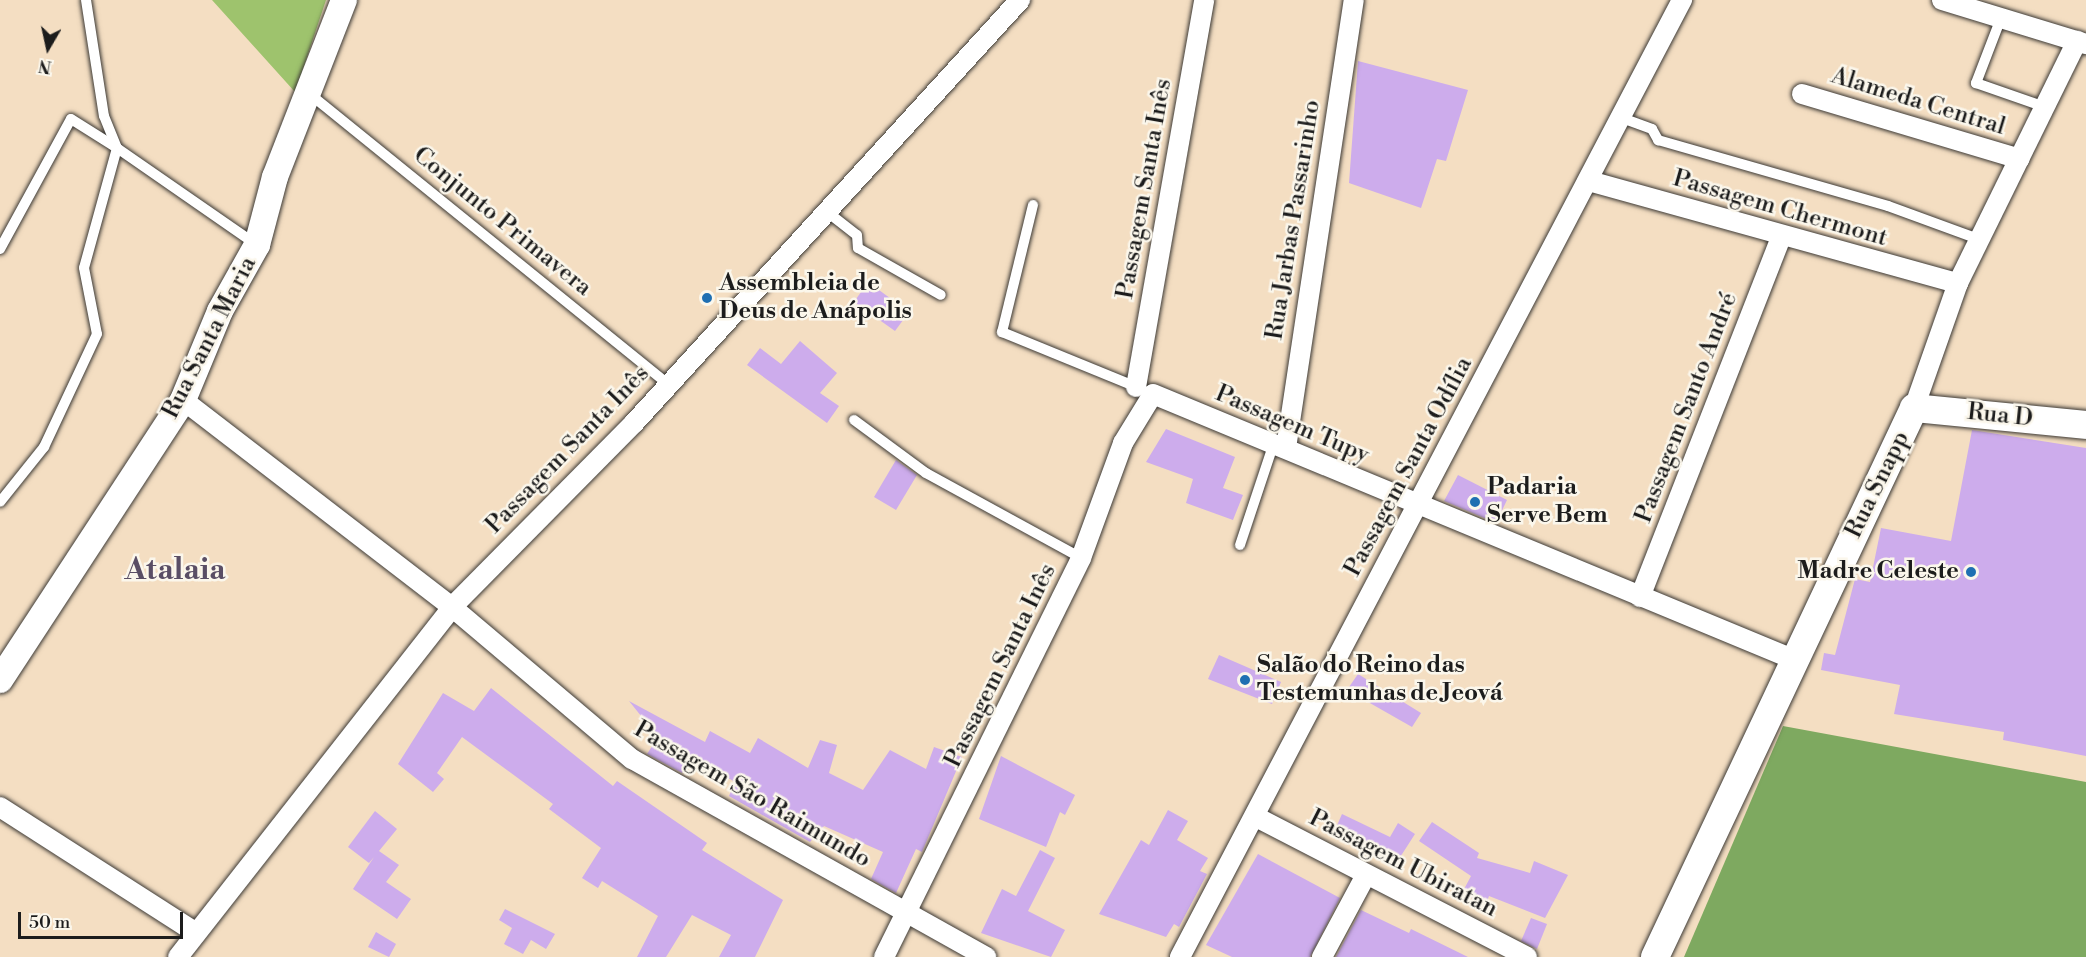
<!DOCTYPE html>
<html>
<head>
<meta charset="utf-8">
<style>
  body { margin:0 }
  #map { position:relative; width:2086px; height:957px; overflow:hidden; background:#f4dec2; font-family:"Libre Bodoni",serif }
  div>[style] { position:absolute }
  .green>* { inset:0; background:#9ec36d }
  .forest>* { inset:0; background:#7ea960 }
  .building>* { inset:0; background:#cdacec }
  .roads { filter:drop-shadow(0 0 2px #3c3935) drop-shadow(0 0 2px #3c3935) }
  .service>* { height:10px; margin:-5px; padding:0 5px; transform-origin:5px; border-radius:5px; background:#fff }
  .minor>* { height:20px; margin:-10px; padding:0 10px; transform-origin:10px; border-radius:10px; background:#fff }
  .tertiary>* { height:26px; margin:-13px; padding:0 13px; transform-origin:13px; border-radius:13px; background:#fff }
  .secondary>* { height:28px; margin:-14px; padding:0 14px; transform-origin:14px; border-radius:14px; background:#fff }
  .dots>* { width:16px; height:16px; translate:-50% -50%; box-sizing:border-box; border:3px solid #fbf7ec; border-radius:50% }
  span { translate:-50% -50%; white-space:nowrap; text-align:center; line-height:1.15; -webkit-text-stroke:5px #fbf7ec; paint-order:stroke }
  .street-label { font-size:24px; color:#1c1c1c }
  .poi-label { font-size:24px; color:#1c1c1c; font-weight:700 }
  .left { translate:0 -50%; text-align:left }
  .right { translate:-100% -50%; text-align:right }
  .district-label { font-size:30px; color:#5a4e65; font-weight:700 }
  .north { position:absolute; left:18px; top:18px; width:60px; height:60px; -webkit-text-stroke:4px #fbf7ec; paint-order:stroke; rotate:189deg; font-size:16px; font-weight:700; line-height:24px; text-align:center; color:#1c1c1c }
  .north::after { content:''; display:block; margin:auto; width:21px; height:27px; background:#1c1c1c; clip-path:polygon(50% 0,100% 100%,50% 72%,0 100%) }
  .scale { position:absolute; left:18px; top:912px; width:165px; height:27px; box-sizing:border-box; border:3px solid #1c1c1c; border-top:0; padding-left:8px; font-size:18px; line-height:21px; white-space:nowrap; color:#1c1c1c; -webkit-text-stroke:4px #fbf7ec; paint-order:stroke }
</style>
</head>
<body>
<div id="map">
  <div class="green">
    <i style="clip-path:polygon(212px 0,326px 0,295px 93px,295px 92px)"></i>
  </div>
  <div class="forest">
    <i style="clip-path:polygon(1783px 726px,2086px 782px,2086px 957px,1684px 957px)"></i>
  </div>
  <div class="building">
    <i style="clip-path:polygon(1358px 61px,1468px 90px,1446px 161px,1437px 159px,1421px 208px,1349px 183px)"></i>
    <i style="clip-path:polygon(868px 282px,909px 312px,895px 331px,854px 302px)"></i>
    <i style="clip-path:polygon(800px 341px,837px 373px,820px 393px,839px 406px,827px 423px,747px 365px,760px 348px,781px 364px)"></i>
    <i style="clip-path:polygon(1166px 429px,1235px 457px,1223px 488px,1243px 495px,1233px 520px,1186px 503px,1193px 479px,1146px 462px)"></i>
    <i style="clip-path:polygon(1972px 430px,2086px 448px,2086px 756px,2003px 740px,2004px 732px,1894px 714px,1900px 685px,1821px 670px,1824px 653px,1835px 655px,1855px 579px,1870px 582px,1881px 528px,1951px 541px)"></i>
    <i style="clip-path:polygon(896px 460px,917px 475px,896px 510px,874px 497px)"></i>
    <i style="clip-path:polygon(1458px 475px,1507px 500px,1496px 523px,1444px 501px)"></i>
    <i style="clip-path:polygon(1219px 655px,1281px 682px,1272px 704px,1208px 679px)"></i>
    <i style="clip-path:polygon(1358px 674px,1421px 713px,1412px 727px,1347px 690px)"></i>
    <i style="clip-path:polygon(491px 688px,613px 786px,617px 781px,707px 843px,702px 850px,783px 900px,755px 957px,719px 957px,731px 935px,692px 915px,666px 957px,637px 957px,658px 916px,602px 881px,598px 888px,582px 878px,601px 848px,549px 809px,553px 804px,462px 737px,437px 773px,444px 779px,433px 792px,398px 764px,443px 693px,474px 711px)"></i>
    <i style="clip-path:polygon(629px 701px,705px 742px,710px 731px,750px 753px,758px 738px,808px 768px,820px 740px,837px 745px,829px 773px,863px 790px,890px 750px,926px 769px,934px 747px,962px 757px,922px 852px,916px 849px,896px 893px,871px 879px,883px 852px,824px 826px,810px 842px,729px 796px,735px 782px,704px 764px,700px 770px,688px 764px,682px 773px,647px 754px,658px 737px)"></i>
    <i style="clip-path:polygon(1001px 756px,1075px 795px,1065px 815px,1060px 812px,1046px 847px,979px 819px)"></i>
    <i style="clip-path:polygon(1168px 810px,1188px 821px,1177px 840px,1208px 858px,1200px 871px,1207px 874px,1179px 927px,1174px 924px,1166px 937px,1099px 914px,1141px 840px,1149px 845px)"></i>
    <i style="clip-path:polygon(375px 811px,397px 829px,379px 851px,399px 865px,386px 882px,411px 899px,397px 919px,353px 889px,374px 857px,369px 863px,348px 847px)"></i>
    <i style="clip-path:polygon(1342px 814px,1390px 837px,1398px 823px,1415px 834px,1397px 862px,1335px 830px)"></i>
    <i style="clip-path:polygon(1432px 822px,1479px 853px,1477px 858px,1530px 873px,1534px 861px,1568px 875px,1545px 918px,1489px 896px,1486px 904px,1462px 893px,1471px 876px,1419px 841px)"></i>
    <i style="clip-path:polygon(1040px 850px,1055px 858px,1028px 911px,1065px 930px,1051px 957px,981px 933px,1002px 889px,1016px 896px)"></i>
    <i style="clip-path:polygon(1258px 854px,1340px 898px,1310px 957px,1232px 957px,1206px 945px)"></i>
    <i style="clip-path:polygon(505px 909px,555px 934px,546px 949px,531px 940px,523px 954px,504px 944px,512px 928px,499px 920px)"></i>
    <i style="clip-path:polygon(1361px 910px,1409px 933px,1411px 929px,1468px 957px,1336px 957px)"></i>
    <i style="clip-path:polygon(1531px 918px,1547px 924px,1537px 949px,1521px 941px)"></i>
    <i style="clip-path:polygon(376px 932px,396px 944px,389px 957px,368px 947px)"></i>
  </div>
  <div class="roads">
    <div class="service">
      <i style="left:86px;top:0;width:117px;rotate:81.2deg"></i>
      <i style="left:104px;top:116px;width:35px;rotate:68deg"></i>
      <i style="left:117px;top:148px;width:170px;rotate:34.7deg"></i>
      <i style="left:2001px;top:18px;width:70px;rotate:111deg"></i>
      <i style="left:1976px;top:83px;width:73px;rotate:19.2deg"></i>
      <i style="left:311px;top:95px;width:458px;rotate:39deg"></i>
      <i style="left:1622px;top:118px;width:32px;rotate:20deg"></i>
      <i style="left:1652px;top:129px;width:13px;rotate:61deg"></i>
      <i style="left:1658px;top:140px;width:239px;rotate:16deg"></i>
      <i style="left:1888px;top:206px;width:99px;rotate:20.1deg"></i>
      <i style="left:1033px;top:205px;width:131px;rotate:103.7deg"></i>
      <i style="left:1002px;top:332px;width:148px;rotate:22.2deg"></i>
      <i style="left:826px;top:211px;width:39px;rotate:38deg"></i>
      <i style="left:857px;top:235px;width:13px;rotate:86deg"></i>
      <i style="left:858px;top:248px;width:95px;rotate:29.5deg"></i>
      <i style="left:0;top:249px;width:148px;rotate:-61.4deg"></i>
      <i style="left:71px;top:119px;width:54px;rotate:32.2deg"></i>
      <i style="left:117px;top:148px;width:124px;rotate:105.4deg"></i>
      <i style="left:84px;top:268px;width:67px;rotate:78.9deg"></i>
      <i style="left:97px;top:334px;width:125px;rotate:115.1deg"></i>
      <i style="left:44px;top:447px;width:70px;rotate:128.7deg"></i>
      <i style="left:854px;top:420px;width:89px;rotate:36.4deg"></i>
      <i style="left:926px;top:473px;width:177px;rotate:28.7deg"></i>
      <i style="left:1240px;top:545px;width:108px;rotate:-71.6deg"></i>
    </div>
    <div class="minor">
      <i style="left:1942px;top:0;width:151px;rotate:17deg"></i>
      <i style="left:1802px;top:94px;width:227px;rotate:16.6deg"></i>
      <i style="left:1589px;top:181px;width:383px;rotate:15.5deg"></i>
      <i style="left:1136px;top:387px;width:393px;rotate:-80deg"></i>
      <i style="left:183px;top:400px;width:339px;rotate:37.6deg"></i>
      <i style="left:452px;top:607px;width:236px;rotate:40.2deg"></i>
      <i style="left:632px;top:759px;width:406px;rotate:29.2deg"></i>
      <i style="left:1914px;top:408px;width:133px;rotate:-70.6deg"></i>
      <i style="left:1958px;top:283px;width:270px;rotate:-63.8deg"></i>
      <i style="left:1286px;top:448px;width:453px;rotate:-81.4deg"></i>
      <i style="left:1640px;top:597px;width:386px;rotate:-68.6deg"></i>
      <i style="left:0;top:807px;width:233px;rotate:32.7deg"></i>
      <i style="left:1256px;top:817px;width:305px;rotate:27.3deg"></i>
      <i style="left:178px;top:957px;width:444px;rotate:-51.9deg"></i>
      <i style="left:452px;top:607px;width:259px;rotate:-45.3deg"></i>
      <i style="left:634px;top:423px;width:573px;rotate:-47.62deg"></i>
      <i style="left:884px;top:957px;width:445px;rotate:-63.7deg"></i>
      <i style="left:1081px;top:558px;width:122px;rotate:-69.9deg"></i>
      <i style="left:1123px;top:443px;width:57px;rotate:-58.5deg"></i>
      <i style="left:1153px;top:394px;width:695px;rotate:22.51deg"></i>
      <i style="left:1180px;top:957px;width:1081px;rotate:-62.32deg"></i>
      <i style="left:1322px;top:957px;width:93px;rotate:-61.8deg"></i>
    </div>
    <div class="tertiary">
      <i style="left:0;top:680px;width:334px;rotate:-56.8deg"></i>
      <i style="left:183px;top:400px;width:96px;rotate:-67.4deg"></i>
      <i style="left:220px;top:311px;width:76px;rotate:-60.7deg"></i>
      <i style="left:257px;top:245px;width:70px;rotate:-75.2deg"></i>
      <i style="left:275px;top:177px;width:190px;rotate:-68.7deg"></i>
    </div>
    <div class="secondary">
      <i style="left:1655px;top:957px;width:607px;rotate:-64.74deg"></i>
      <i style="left:1914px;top:408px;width:173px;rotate:5.6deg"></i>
    </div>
  </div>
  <div class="dots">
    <i style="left:707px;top:298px;background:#1f6fb2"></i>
    <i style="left:1475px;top:502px;background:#1f6fb2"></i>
    <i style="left:1971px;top:572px;background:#1f6fb2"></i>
    <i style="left:1245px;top:680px;background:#1f6fb2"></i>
  </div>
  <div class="street-label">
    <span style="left:1918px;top:102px;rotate:17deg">Alameda Central</span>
    <span style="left:1145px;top:189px;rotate:-80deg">Passagem Santa Inês</span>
    <span style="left:1780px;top:209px;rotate:16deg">Passagem Chermont</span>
    <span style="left:1294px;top:220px;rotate:-81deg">Rua Jarbas Passarinho</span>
    <span style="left:502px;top:222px;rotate:39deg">Conjunto Primavera</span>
    <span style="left:210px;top:338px;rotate:-63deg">Rua Santa Maria</span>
    <span style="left:1687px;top:408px;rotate:-69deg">Passagem Santo André</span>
    <span style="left:2000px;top:416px;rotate:6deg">Rua D</span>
    <span style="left:1292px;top:425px;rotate:23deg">Passagem Tupy</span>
    <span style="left:568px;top:450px;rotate:-46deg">Passagem Santa Inês</span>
    <span style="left:1409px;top:467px;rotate:-62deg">Passagem Santa Odília</span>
    <span style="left:1878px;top:485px;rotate:-64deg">Rua Snapp</span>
    <span style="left:1001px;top:666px;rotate:-64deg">Passagem Santa Inês</span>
    <span style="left:752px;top:795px;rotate:30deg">Passagem São Raimundo</span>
    <span style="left:1403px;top:864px;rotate:27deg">Passagem Ubiratan</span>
  </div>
  <div class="poi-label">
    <span class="left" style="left:719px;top:298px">Assembleia de<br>Deus de Anápolis</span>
    <span class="left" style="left:1487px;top:502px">Padaria<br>Serve Bem</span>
    <span class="right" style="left:1959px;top:572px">Madre Celeste</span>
    <span class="left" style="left:1257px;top:680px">Salão do Reino das<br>Testemunhas de Jeová</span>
  </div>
  <div class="district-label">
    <span style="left:175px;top:570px">Atalaia</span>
  </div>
  <div class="north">N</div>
  <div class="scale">50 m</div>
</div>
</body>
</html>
